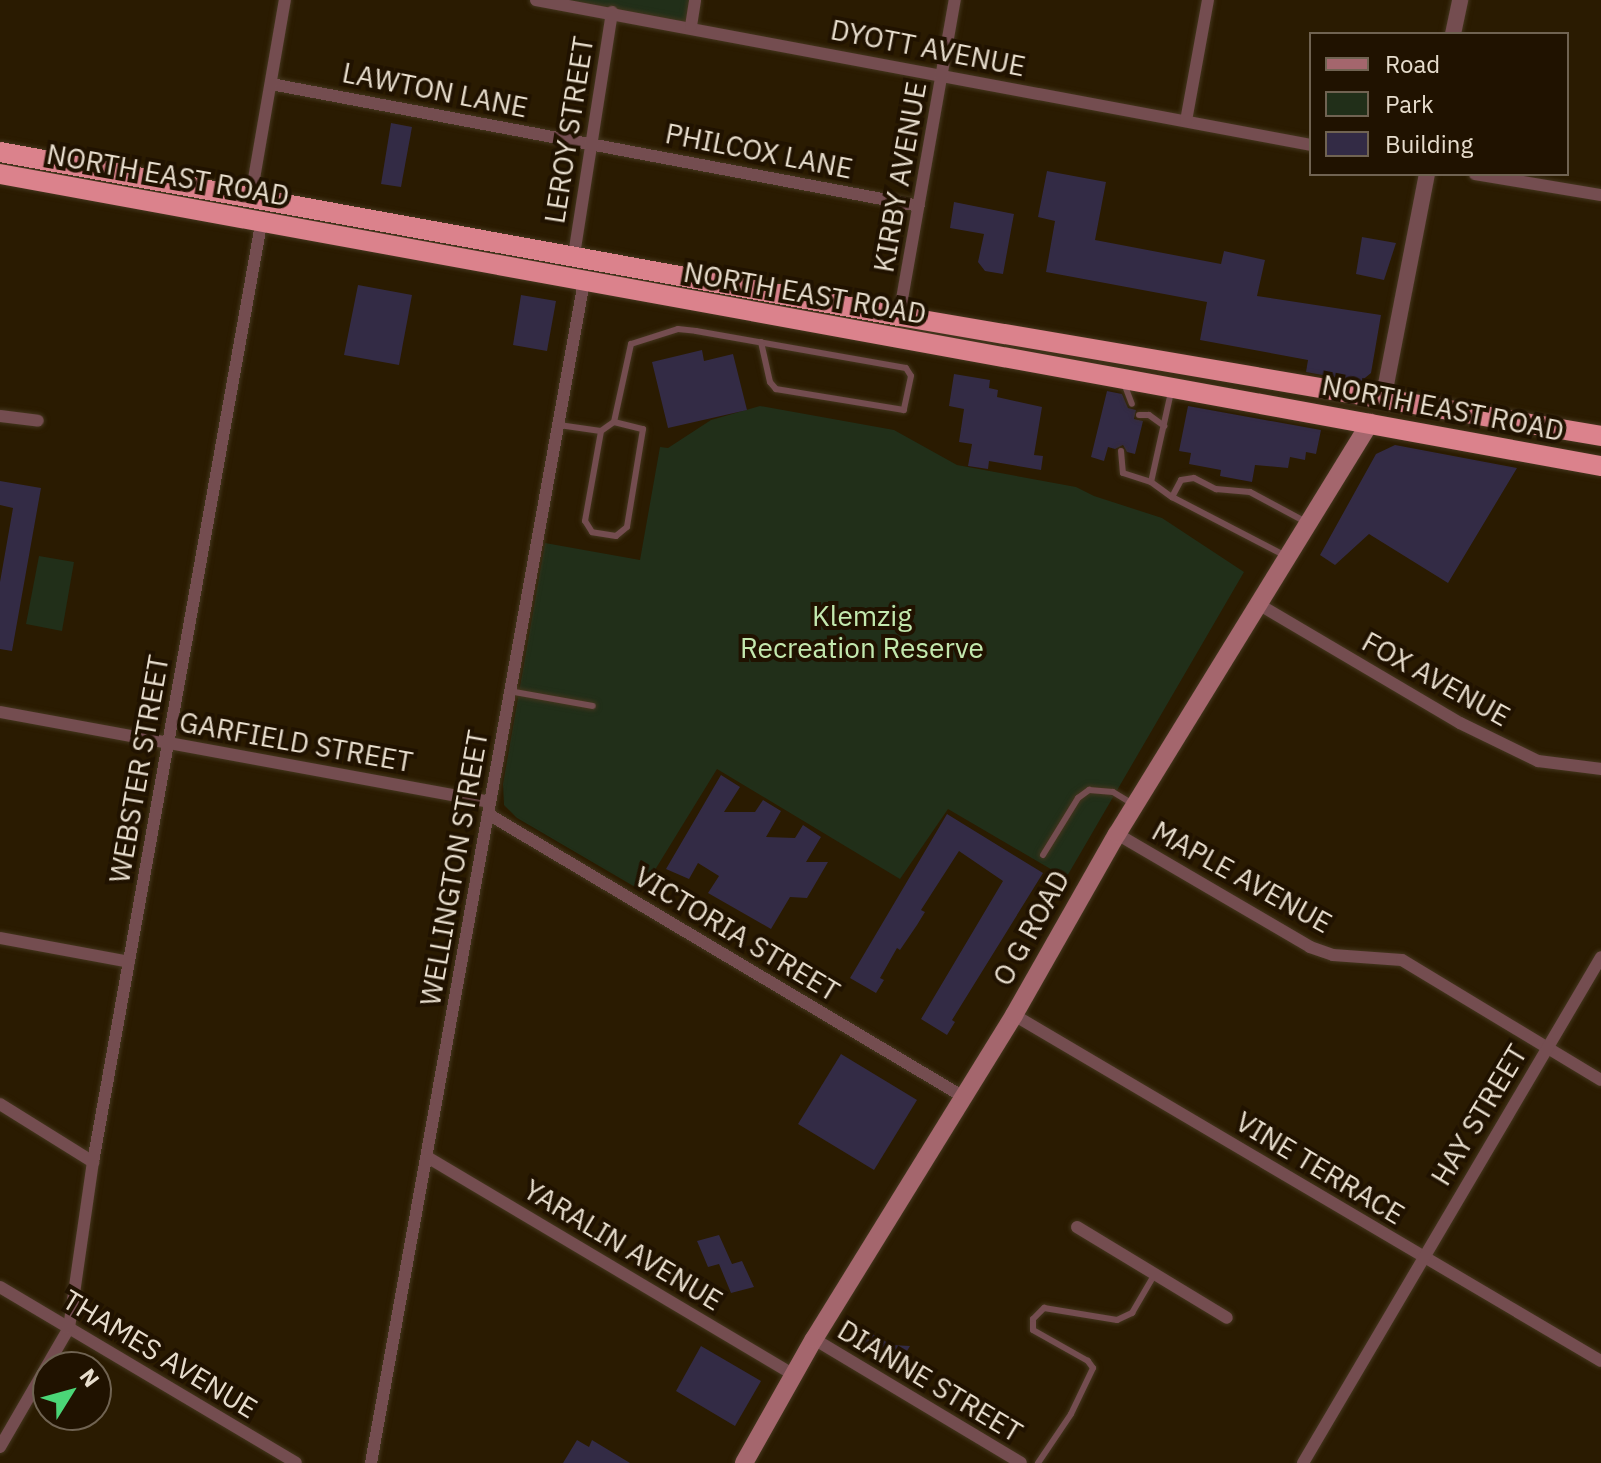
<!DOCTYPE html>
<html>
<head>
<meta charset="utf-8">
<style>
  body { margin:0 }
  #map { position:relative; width:1601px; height:1463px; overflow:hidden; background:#2a1b01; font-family:"IBM Plex Sans",sans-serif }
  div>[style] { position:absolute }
  .green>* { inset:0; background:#212f19 }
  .building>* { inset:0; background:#332b45 }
  .roads { filter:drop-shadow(0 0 2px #44361e) drop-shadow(0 0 2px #44361e) }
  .service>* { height:6px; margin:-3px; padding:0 3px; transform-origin:3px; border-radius:3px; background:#744d50 }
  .minor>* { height:12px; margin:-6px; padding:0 6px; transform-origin:6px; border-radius:6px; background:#744d50 }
  .tertiary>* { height:16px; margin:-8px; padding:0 8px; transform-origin:8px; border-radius:8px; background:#744d50 }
  .secondary>* { height:18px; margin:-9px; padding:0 9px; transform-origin:9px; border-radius:9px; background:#a4666d }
  .trunk>* { height:20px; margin:-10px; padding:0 10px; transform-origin:10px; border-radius:10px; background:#db828c }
  span { translate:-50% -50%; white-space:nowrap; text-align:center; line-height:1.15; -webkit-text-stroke:8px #201200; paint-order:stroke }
  .street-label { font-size:28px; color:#e7ddcd }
  .park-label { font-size:28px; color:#c3e9ae }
  .legend { position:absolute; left:1309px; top:32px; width:260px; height:144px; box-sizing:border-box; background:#201200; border:2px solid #706352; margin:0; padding:10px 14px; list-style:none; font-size:24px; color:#e7ddcd }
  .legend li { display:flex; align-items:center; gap:16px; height:40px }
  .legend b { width:40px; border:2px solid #706352 }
  .north { position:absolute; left:32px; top:1351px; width:80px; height:80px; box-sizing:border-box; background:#201200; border:2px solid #706352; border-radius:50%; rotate:53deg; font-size:22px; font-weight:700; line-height:32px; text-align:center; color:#e7ddcd }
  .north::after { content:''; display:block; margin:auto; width:28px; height:36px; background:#4bd677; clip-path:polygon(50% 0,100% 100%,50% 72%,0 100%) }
</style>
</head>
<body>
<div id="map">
  <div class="green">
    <i style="clip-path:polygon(547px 0,695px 0,691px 26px)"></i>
    <i style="clip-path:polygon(760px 406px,894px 430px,957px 465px,1076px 487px,1094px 496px,1162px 518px,1244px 572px,1066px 878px,948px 809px,900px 879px,717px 769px,642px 891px,517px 818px,504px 805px,503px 784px,545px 543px,640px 560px,660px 447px,668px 448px,711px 420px)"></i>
    <i style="clip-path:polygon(39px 556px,74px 562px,62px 631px,26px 624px)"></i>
  </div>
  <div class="building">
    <i style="clip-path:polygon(391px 123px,412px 127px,401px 187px,381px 184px)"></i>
    <i style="clip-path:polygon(1047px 171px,1106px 182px,1095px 240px,1221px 264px,1224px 251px,1265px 260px,1257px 296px,1381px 315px,1371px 373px,1360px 382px,1306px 372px,1308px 360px,1200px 340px,1207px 302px,1046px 272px,1055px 221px,1038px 217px)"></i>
    <i style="clip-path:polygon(954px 202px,1014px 214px,1003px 274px,985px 271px,978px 262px,984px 234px,950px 228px)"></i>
    <i style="clip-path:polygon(1362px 237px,1396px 243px,1384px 280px,1356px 274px)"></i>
    <i style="clip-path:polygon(358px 285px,412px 295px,399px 365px,344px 355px)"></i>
    <i style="clip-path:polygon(521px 295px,556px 301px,547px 351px,513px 345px)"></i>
    <i style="clip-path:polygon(702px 350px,704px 361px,733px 354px,747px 410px,668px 428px,652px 362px)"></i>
    <i style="clip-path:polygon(954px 374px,990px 380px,989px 388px,998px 390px,997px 397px,1042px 407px,1034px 455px,1043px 456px,1041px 470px,989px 461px,988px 469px,968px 466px,972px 444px,959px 442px,964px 409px,949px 406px)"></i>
    <i style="clip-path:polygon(1107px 391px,1122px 394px,1128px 408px,1136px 410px,1134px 419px,1143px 421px,1135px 454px,1127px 452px,1123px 445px,1115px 449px,1108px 447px,1104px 461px,1091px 457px)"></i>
    <i style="clip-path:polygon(1188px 406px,1321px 430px,1316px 454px,1306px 452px,1305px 460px,1290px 457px,1288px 468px,1255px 465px,1252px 482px,1220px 476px,1221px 470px,1189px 464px,1191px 453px,1179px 451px)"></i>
    <i style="clip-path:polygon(1395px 445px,1517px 468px,1448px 583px,1369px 534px,1335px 565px,1320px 555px,1376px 454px)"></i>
    <i style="clip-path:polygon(0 481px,41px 488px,12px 651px,0 649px,0 582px,13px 508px,0 505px)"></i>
    <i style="clip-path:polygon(721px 775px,740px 787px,724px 812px,755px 812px,763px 800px,781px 811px,766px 837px,795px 838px,803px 825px,821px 837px,806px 862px,828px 862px,807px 898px,790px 897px,771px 929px,708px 893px,719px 876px,698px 863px,689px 879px,666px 869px)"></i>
    <i style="clip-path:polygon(947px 814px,1043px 873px,952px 1020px,955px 1022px,947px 1035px,921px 1019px,1003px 881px,959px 851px,921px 910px,925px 912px,917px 925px,900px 950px,897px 948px,880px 978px,884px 980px,876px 993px,850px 978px)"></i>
    <i style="clip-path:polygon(841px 1054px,917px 1100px,874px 1170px,798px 1124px)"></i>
    <i style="clip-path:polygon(719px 1235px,732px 1264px,742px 1261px,754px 1287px,731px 1293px,719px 1264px,708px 1267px,697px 1241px)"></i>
    <i style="clip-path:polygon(862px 1328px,892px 1345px,910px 1346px,897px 1368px,860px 1346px,857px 1336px)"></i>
    <i style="clip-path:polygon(701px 1346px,761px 1381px,735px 1426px,676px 1391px)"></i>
    <i style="clip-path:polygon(577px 1440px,589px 1447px,592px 1440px,630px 1463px,563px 1463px)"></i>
  </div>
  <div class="roads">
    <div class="service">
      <i style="left:1125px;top:386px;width:19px;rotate:69deg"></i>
      <i style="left:1171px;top:392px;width:92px;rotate:102.5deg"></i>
      <i style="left:1151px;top:482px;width:26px;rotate:36deg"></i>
      <i style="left:1172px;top:497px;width:126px;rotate:27.4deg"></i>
      <i style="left:1139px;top:415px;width:10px"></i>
      <i style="left:1149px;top:415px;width:19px;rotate:36deg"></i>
      <i style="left:614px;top:422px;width:80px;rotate:-77.7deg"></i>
      <i style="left:631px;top:344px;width:49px;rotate:-17.7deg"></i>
      <i style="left:678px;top:329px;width:18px;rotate:6deg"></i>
      <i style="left:696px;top:331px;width:213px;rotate:10deg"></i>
      <i style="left:906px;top:368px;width:9px;rotate:58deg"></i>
      <i style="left:911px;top:376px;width:35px;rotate:102deg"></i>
      <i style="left:904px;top:410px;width:130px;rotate:-170.7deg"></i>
      <i style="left:776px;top:389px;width:9px;rotate:-131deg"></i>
      <i style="left:770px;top:382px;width:41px;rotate:-102.7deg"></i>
      <i style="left:559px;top:425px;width:42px;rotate:8.1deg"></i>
      <i style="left:601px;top:431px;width:16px;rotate:-35deg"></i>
      <i style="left:614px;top:422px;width:30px;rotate:14deg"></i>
      <i style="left:643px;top:429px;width:99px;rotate:99.3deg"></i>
      <i style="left:627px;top:527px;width:14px;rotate:141deg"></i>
      <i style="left:616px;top:536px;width:24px;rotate:-171deg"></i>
      <i style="left:592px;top:532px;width:13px;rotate:-122deg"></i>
      <i style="left:585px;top:521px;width:91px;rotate:-79.9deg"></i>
      <i style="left:1121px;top:451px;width:22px;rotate:85deg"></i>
      <i style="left:1123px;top:473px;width:29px;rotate:18deg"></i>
      <i style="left:1172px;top:497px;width:19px;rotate:-62deg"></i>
      <i style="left:1181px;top:480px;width:13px;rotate:-9deg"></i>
      <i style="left:1194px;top:478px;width:25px;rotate:27deg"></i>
      <i style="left:1216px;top:489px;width:34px;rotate:5deg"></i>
      <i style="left:1250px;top:492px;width:64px;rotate:28.2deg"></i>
      <i style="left:509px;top:691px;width:85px;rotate:10.1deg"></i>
      <i style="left:1043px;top:855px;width:67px;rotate:-58.4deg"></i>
      <i style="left:1078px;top:798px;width:14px;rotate:-36deg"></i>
      <i style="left:1089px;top:790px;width:24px;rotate:5deg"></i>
      <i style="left:1113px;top:792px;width:21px;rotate:31deg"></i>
      <i style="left:1038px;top:1463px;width:59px;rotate:-56deg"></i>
      <i style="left:1071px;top:1414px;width:51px;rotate:-64.4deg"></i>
      <i style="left:1093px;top:1368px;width:9px;rotate:-126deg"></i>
      <i style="left:1088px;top:1361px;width:63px;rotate:-150.6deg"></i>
      <i style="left:1033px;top:1330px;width:11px;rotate:-90deg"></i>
      <i style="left:1033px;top:1319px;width:16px;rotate:-45deg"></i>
      <i style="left:1044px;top:1308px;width:74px;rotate:9.3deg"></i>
      <i style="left:1117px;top:1320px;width:17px;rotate:-25deg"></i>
      <i style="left:1132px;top:1313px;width:42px;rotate:-59.7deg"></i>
    </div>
    <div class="minor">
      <i style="left:536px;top:0;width:788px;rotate:10.6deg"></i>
      <i style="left:691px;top:26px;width:26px;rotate:-81deg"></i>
      <i style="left:271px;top:84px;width:659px;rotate:10.66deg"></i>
      <i style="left:1186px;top:121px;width:123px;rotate:-79.7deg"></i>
      <i style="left:1475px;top:174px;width:128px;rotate:9.5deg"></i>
      <i style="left:251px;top:196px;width:199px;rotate:-80.2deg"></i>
      <i style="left:574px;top:255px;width:246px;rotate:-81.1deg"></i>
      <i style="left:899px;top:316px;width:321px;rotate:-80deg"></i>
      <i style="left:0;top:416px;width:38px;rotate:7deg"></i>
      <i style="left:1258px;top:604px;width:234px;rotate:30.5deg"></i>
      <i style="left:1460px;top:723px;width:87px;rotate:26deg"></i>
      <i style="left:1538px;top:761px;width:64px;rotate:7.2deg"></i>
      <i style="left:0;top:712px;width:498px;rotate:10.4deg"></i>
      <i style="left:488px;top:814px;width:552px;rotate:30.75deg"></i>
      <i style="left:1117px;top:834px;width:224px;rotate:30.3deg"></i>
      <i style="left:1310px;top:947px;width:24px;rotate:19deg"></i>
      <i style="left:1333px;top:955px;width:69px;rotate:4.1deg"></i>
      <i style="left:1402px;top:960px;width:232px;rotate:31.1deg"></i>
      <i style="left:0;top:938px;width:131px;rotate:10.5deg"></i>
      <i style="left:1014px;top:1015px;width:681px;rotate:30.52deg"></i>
      <i style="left:0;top:1104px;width:110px;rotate:31.9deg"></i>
      <i style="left:427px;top:1157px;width:427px;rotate:30.7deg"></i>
      <i style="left:1077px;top:1227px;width:175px;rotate:31.2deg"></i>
      <i style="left:0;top:1287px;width:344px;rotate:30.7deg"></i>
      <i style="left:814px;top:1339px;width:241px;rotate:30.9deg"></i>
      <i style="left:0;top:1447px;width:138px;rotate:-59.9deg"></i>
      <i style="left:69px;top:1328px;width:168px;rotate:-81.8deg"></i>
      <i style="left:93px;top:1162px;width:958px;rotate:-79.84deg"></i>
      <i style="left:371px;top:1463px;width:1200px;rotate:-79.78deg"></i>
      <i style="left:1303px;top:1463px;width:587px;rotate:-59.5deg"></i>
    </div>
    <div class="tertiary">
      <i style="left:1453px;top:34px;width:35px;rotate:-78deg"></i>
      <i style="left:1383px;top:400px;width:230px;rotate:-79deg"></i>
    </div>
    <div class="secondary">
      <i style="left:744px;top:1463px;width:142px;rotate:-60.6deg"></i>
      <i style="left:814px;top:1339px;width:381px;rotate:-58.3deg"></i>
      <i style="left:1014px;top:1015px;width:208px;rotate:-60.4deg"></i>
      <i style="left:1117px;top:834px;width:483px;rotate:-58.4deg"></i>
    </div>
    <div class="trunk">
      <i style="left:0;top:152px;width:914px;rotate:10.34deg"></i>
      <i style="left:899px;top:316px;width:712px;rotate:9.7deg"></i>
      <i style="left:0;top:174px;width:1627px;rotate:10.34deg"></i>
    </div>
  </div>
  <div class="street-label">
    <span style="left:928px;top:48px;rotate:11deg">DYOTT AVENUE</span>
    <span style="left:435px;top:90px;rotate:11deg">LAWTON LANE</span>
    <span style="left:569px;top:130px;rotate:-81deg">LEROY STREET</span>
    <span style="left:759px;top:151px;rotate:11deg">PHILCOX LANE</span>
    <span style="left:168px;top:175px;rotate:10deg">NORTH EAST ROAD</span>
    <span style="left:900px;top:177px;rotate:-80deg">KIRBY AVENUE</span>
    <span style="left:805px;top:293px;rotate:10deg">NORTH EAST ROAD</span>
    <span style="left:1443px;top:408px;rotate:11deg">NORTH EAST ROAD</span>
    <span style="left:1436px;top:679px;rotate:29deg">FOX AVENUE</span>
    <span style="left:296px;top:742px;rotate:10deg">GARFIELD STREET</span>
    <span style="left:139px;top:769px;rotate:-80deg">WEBSTER STREET</span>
    <span style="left:454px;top:868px;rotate:-80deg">WELLINGTON STREET</span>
    <span style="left:1242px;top:877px;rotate:29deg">MAPLE AVENUE</span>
    <span style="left:1031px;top:928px;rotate:-61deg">O G ROAD</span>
    <span style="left:737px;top:934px;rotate:31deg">VICTORIA STREET</span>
    <span style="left:1479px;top:1115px;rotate:-59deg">HAY STREET</span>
    <span style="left:1320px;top:1168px;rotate:31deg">VINE TERRACE</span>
    <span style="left:623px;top:1245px;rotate:31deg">YARALIN AVENUE</span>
    <span style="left:160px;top:1354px;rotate:31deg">THAMES AVENUE</span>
    <span style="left:930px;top:1381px;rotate:31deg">DIANNE STREET</span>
  </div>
  <div class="park-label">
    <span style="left:862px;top:632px">Klemzig<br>Recreation Reserve</span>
  </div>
  <ul class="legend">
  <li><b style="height:10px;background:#a4666d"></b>Road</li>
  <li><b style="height:22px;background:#212f19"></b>Park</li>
  <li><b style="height:22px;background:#332b45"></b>Building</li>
  </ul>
  <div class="north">N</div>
</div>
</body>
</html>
